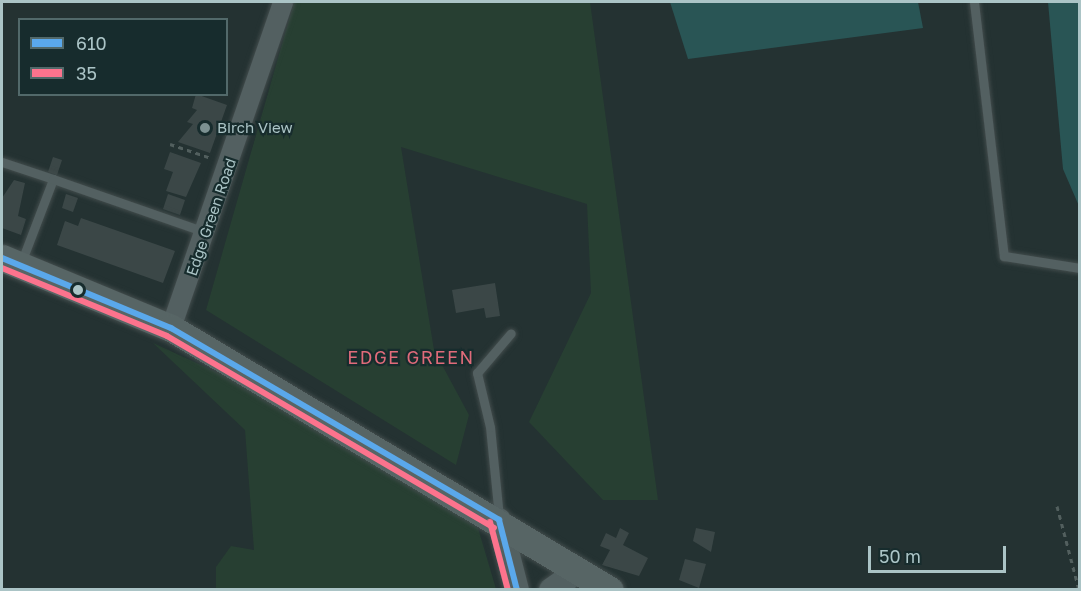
<!DOCTYPE html>
<html>
<head>
<meta charset="utf-8">
<style>
  body { margin:0 }
  #map { position:relative; width:1081px; height:591px; overflow:hidden; background:#243232; font-family:"Golos Text",sans-serif }
  div>[style] { position:absolute }
  .green>* { inset:0; background:#273f32 }
  .water>* { inset:0; background:#295555 }
  .building>* { inset:0; background:#3b4747 }
  .path>* { height:3px; margin-top:-1.5px; transform-origin:0; background:repeating-linear-gradient(90deg,#525f5e 0 4.5px,transparent 0 9px) }
  .roads { filter:drop-shadow(0 0 2px #424c4c) drop-shadow(0 0 2px #424c4c) }
  .service>* { height:9px; margin:-4.5px; padding:0 4.5px; transform-origin:4.5px; border-radius:4.5px; background:#536061 }
  .minor>* { height:20px; margin:-10px; padding:0 10px; transform-origin:10px; border-radius:10px; background:#536061 }
  .tertiary>* { height:24px; margin:-12px; padding:0 12px; transform-origin:12px; border-radius:12px; background:#536061 }
  .secondary>* { height:27px; margin:-13.5px; padding:0 13.5px; transform-origin:13.5px; border-radius:13.5px; background:#576565 }
  .bus-1>* { height:6px; margin:-3px; padding:0 3px; transform-origin:3px; border-radius:3px; background:#5aa8eb }
  .bus-2>* { height:6px; margin:-3px; padding:0 3px; transform-origin:3px; border-radius:3px; background:#fc738d }
  .dots>* { width:16px; height:16px; translate:-50% -50%; box-sizing:border-box; border:3px solid #172c2d; border-radius:50% }
  span { translate:-50% -50%; white-space:nowrap; text-align:center; line-height:1.15; -webkit-text-stroke:4.5px #172c2d; paint-order:stroke }
  .poi-label { font-size:15px; color:#abc4c6 }
  .left { translate:0 -50%; text-align:left }
  .street-label { font-size:15px; color:#abc4c6 }
  .quarter-label { font-size:18px; color:#e06b7a; letter-spacing:1.5px }
  .frame { position:absolute; inset:0; border:3px solid #abc4c6; pointer-events:none }
  .legend { position:absolute; left:18px; top:18px; width:210px; height:78px; box-sizing:border-box; background:#172c2d; border:2px solid #52696a; margin:0; padding:8px 10px; list-style:none; font-size:18px; color:#abc4c6 }
  .legend li { display:flex; align-items:center; gap:12px; height:30px }
  .legend b { width:30px; border:2px solid #52696a }
  .scale { position:absolute; left:868px; top:546px; width:138px; height:27px; box-sizing:border-box; border:3px solid #abc4c6; border-top:0; padding-left:8px; font-size:18px; line-height:21px; white-space:nowrap; color:#abc4c6; -webkit-text-stroke:4px #172c2d; paint-order:stroke }
</style>
</head>
<body>
<div id="map">
  <div class="green">
    <i style="clip-path:polygon(294px 2px,590px 2px,658px 500px,603px 500px,529px 422px,591px 293px,587px 204px,401px 147px,434px 350px,469px 415px,456px 465px,206px 310px)"></i>
    <i style="clip-path:polygon(153px 343px,319px 419px,478px 528px,496px 589px,216px 589px,216px 567px,231px 546px,254px 550px,245px 430px)"></i>
  </div>
  <div class="water">
    <i style="clip-path:polygon(670px 2px,918px 2px,923px 28px,688px 59px)"></i>
    <i style="clip-path:polygon(1048px 2px,1079px 2px,1079px 206px,1063px 169px)"></i>
  </div>
  <div class="building">
    <i style="clip-path:polygon(196px 94px,227px 105px,210px 153px,178px 142px,193px 124px,187px 122px,197px 110px,192px 108px)"></i>
    <i style="clip-path:polygon(170px 152px,201px 163px,186px 197px,166px 191px,173px 172px,164px 169px)"></i>
    <i style="clip-path:polygon(53px 157px,62px 160px,57px 175px,48px 172px)"></i>
    <i style="clip-path:polygon(14px 180px,25px 183px,18px 216px,26px 219px,21px 235px,2px 228px,2px 198px)"></i>
    <i style="clip-path:polygon(66px 194px,78px 198px,73px 212px,62px 208px)"></i>
    <i style="clip-path:polygon(168px 194px,185px 200px,180px 215px,163px 209px)"></i>
    <i style="clip-path:polygon(81px 218px,175px 251px,163px 283px,57px 245px,65px 221px,78px 226px)"></i>
    <i style="clip-path:polygon(495px 283px,500px 316px,486px 318px,484px 308px,456px 313px,452px 290px)"></i>
    <i style="clip-path:polygon(620px 528px,629px 533px,623px 545px,648px 558px,639px 576px,602px 565px,610px 550px,600px 546px,606px 533px,616px 538px)"></i>
    <i style="clip-path:polygon(696px 528px,715px 532px,711px 552px,693px 541px)"></i>
    <i style="clip-path:polygon(685px 559px,706px 564px,699px 588px,679px 580px)"></i>
  </div>
  <div class="path">
    <i style="left:170px;top:144px;width:43px;rotate:18.9deg"></i>
    <i style="left:1057px;top:506px;width:87px;rotate:75.3deg"></i>
  </div>
  <div class="roads">
    <div class="service">
      <i style="left:974px;top:2px;width:256px;rotate:83.3deg"></i>
      <i style="left:1004px;top:256px;width:77px;rotate:9deg"></i>
      <i style="left:2px;top:162px;width:54px;rotate:18.4deg"></i>
      <i style="left:21px;top:263px;width:90px;rotate:-69.1deg"></i>
      <i style="left:53px;top:179px;width:161px;rotate:19.2deg"></i>
      <i style="left:499px;top:517px;width:90px;rotate:-95.7deg"></i>
      <i style="left:490px;top:427px;width:56px;rotate:-103.5deg"></i>
      <i style="left:477px;top:373px;width:52px;rotate:-49.6deg"></i>
    </div>
    <div class="minor">
      <i style="left:171px;top:328px;width:345px;rotate:-71deg"></i>
    </div>
    <div class="tertiary">
      <i style="left:499px;top:520px;width:72px;rotate:75.6deg"></i>
      <i style="left:551px;top:590px;width:33px;rotate:-35deg"></i>
    </div>
    <div class="secondary">
      <i style="left:2px;top:258px;width:183px;rotate:22.5deg"></i>
      <i style="left:171px;top:328px;width:511px;rotate:30.83deg"></i>
    </div>
  </div>
  <div class="bus-1">
    <i style="left:2px;top:258px;width:183px;rotate:22.5deg"></i>
    <i style="left:171px;top:328px;width:380px;rotate:30.3deg"></i>
    <i style="left:499px;top:520px;width:72px;rotate:75.6deg"></i>
  </div>
  <div class="bus-2">
    <i style="left:2px;top:268px;width:178px;rotate:22.4deg"></i>
    <i style="left:167px;top:336px;width:379px;rotate:30.4deg"></i>
    <i style="left:490px;top:522px;width:70px;rotate:75.2deg"></i>
  </div>
  <div class="dots">
    <i style="left:205px;top:128px;background:#7c9192"></i>
    <i style="left:78px;top:290px;background:#abc4c6"></i>
  </div>
  <div class="poi-label">
    <span class="left" style="left:217px;top:128px">Birch View</span>
  </div>
  <div class="street-label">
    <span style="left:211px;top:217px;rotate:-71deg">Edge Green Road</span>
  </div>
  <div class="quarter-label">
    <span style="left:411px;top:357px">EDGE GREEN</span>
  </div>
  <div class="frame"></div>
  <ul class="legend">
  <li><b style="height:8px;background:#5aa8eb"></b>610</li>
  <li><b style="height:8px;background:#fc738d"></b>35</li>
  </ul>
  <div class="scale">50 m</div>
</div>
</body>
</html>
